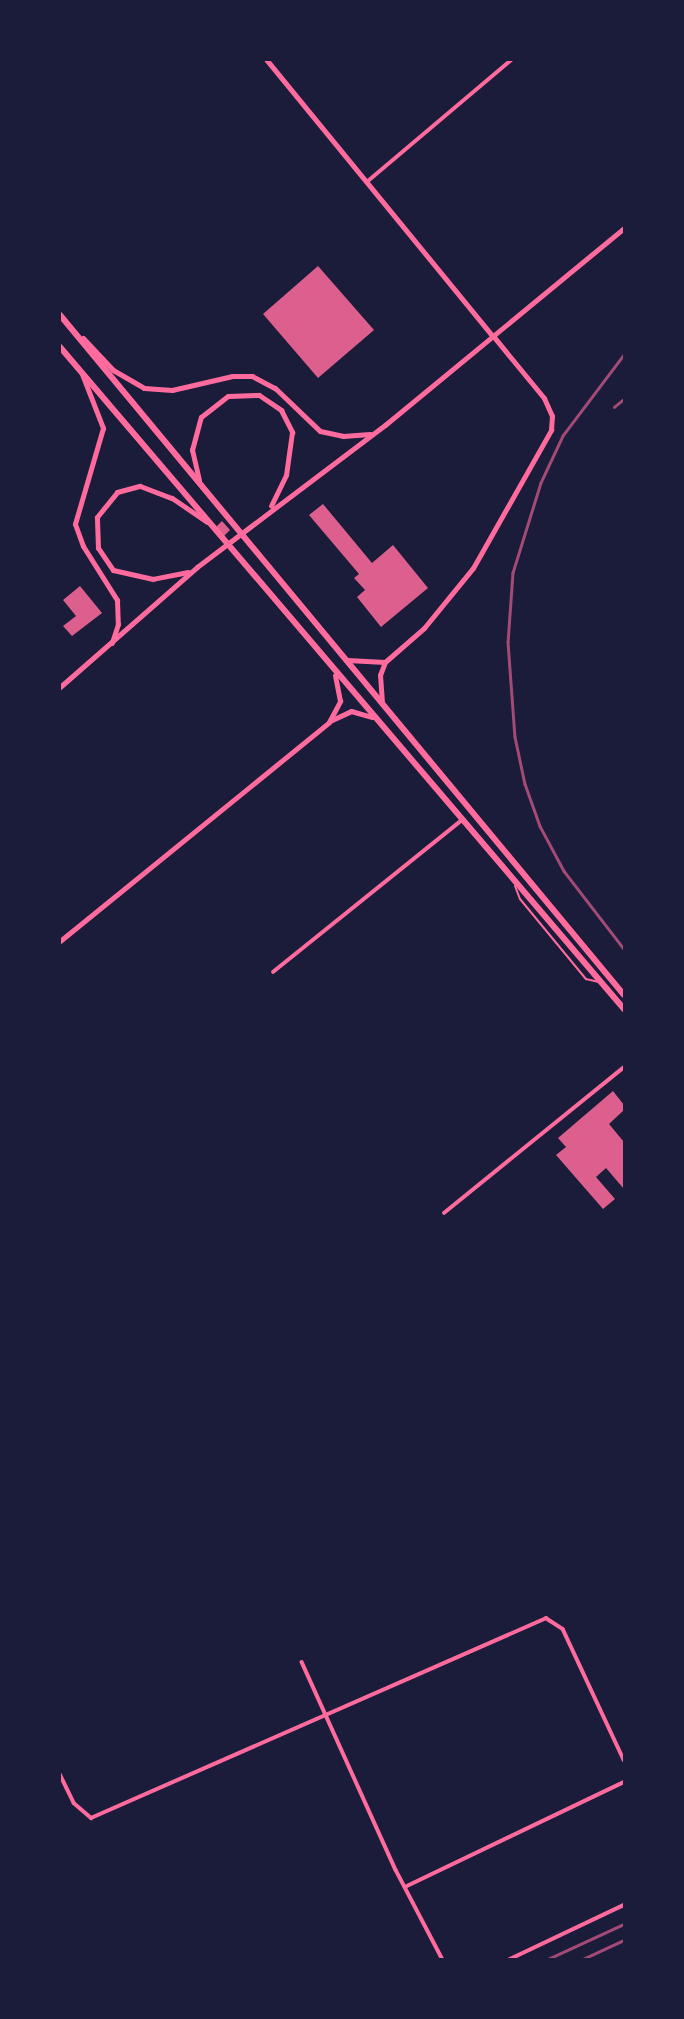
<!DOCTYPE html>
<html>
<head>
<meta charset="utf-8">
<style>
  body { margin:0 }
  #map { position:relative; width:684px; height:2019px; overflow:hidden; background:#1b1b3a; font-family:"Libre Baskerville",serif }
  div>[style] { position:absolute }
  .building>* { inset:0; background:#dd5f8e }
  .service>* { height:2px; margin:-1px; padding:0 1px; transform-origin:1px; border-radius:1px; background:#ff6b9d }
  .minor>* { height:3.5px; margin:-1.75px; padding:0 1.75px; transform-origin:1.75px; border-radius:1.75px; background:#ff6b9d }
  .tertiary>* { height:4.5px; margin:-2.25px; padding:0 2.25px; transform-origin:2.25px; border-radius:2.25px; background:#ff6b9d }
  .secondary>* { height:5px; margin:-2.5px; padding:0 2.5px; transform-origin:2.5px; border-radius:2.5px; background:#ff6b9d }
  .primary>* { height:6px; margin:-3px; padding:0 3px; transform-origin:3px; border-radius:3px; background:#ff6b9d }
  .rail>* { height:2.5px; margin:-1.25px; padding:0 1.25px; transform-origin:1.25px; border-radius:1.25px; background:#a44b75 }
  span { translate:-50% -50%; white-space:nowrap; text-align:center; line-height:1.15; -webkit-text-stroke:7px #1b1b3a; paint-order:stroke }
  .frame { position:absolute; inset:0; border:61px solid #1b1b3a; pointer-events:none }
</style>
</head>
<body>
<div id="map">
  <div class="building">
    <i style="clip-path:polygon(318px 266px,374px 330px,318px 378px,263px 314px)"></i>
    <i style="clip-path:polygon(323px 504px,372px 563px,393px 545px,428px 588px,381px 627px,357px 597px,365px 590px,354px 578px,359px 574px,309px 515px)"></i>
    <i style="clip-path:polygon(222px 521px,230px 530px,224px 536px,216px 527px)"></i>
    <i style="clip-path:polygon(80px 586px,102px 613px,72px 636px,63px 626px,76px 616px,63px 600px)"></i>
    <i style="clip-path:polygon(613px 1091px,624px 1105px,624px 1110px,609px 1124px,624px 1142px,624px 1189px,606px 1168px,596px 1177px,615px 1199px,603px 1209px,556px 1155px,566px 1147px,558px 1138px)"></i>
  </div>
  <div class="service">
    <i style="left:515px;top:886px;width:14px;rotate:69deg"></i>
    <i style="left:520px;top:899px;width:104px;rotate:50.5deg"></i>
    <i style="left:586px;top:979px;width:13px;rotate:13deg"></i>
  </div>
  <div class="minor">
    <i style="left:368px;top:181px;width:187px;rotate:-40.2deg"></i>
    <i style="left:273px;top:972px;width:241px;rotate:-38.8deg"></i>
    <i style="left:444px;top:1213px;width:232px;rotate:-39deg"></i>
    <i style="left:302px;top:1662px;width:228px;rotate:65.7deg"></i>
    <i style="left:396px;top:1870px;width:102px;rotate:62.4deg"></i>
    <i style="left:60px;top:1774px;width:32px;rotate:64deg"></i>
    <i style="left:74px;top:1803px;width:23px;rotate:41deg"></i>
    <i style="left:91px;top:1818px;width:497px;rotate:-23.7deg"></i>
    <i style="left:546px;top:1618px;width:20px;rotate:33deg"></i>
    <i style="left:563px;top:1629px;width:145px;rotate:65deg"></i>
    <i style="left:407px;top:1886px;width:241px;rotate:-25.6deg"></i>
    <i style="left:508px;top:1960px;width:128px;rotate:-25.4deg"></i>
  </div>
  <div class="tertiary">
    <i style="left:267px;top:60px;width:357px;rotate:50.7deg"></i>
  </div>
  <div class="secondary">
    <i style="left:83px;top:338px;width:44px;rotate:46.8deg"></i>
    <i style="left:113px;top:370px;width:36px;rotate:30deg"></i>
    <i style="left:144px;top:388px;width:28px;rotate:4deg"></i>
    <i style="left:172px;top:390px;width:62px;rotate:-13.1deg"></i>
    <i style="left:232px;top:376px;width:20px"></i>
    <i style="left:252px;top:376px;width:26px;rotate:28deg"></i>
    <i style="left:275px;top:388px;width:62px;rotate:43.7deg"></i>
    <i style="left:320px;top:431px;width:24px;rotate:12deg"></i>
    <i style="left:343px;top:436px;width:27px;rotate:-4deg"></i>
    <i style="left:82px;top:374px;width:58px;rotate:68.7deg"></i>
    <i style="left:103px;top:428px;width:100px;rotate:106.3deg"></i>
    <i style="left:75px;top:524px;width:23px;rotate:70deg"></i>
    <i style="left:83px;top:546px;width:64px;rotate:57.8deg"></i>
    <i style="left:117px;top:600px;width:24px;rotate:88deg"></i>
    <i style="left:118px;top:624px;width:20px;rotate:108deg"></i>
    <i style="left:199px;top:480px;width:31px;rotate:-103deg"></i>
    <i style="left:192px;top:450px;width:34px;rotate:-75deg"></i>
    <i style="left:201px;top:417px;width:34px;rotate:-38deg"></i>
    <i style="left:228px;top:396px;width:31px;rotate:-2deg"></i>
    <i style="left:259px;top:395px;width:27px;rotate:34deg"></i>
    <i style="left:281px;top:410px;width:25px;rotate:63deg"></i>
    <i style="left:292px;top:432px;width:43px;rotate:97.9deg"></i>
    <i style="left:286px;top:475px;width:34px;rotate:116deg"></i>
    <i style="left:188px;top:572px;width:36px;rotate:169deg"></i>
    <i style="left:153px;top:579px;width:41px;rotate:-167.3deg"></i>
    <i style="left:113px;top:570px;width:27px;rotate:-124deg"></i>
    <i style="left:98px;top:548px;width:31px;rotate:-92deg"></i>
    <i style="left:97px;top:517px;width:32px;rotate:-51deg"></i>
    <i style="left:117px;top:492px;width:24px;rotate:-15deg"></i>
    <i style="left:140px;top:486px;width:34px;rotate:21deg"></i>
    <i style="left:172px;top:498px;width:42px;rotate:34.4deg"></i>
    <i style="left:347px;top:660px;width:38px;rotate:3deg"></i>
    <i style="left:60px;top:687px;width:182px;rotate:-41.2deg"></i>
    <i style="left:197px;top:567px;width:236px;rotate:-37.1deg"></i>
    <i style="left:385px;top:425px;width:310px;rotate:-39.5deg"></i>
    <i style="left:382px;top:703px;width:28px;rotate:-94deg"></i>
    <i style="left:380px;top:675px;width:14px;rotate:-69deg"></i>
    <i style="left:385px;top:662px;width:52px;rotate:-41.1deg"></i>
    <i style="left:424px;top:628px;width:77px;rotate:-50.8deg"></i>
    <i style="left:473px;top:568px;width:159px;rotate:-60.5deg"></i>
    <i style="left:551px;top:430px;width:14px;rotate:-86deg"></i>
    <i style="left:552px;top:416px;width:20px;rotate:-114deg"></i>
    <i style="left:544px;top:398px;width:80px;rotate:-129.4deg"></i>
    <i style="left:332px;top:720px;width:21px;rotate:-25deg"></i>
    <i style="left:351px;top:711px;width:22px;rotate:16deg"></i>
    <i style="left:60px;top:941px;width:347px;rotate:-39.1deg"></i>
    <i style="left:329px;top:722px;width:24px;rotate:-62deg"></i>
    <i style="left:340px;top:701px;width:26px;rotate:-101deg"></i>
  </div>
  <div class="primary">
    <i style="left:60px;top:315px;width:883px;rotate:50.33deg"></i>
    <i style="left:60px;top:347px;width:870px;rotate:49.57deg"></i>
  </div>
  <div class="rail">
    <i style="left:624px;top:355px;width:101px;rotate:127deg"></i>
    <i style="left:563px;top:436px;width:52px;rotate:115.1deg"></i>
    <i style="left:541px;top:483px;width:94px;rotate:107.3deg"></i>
    <i style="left:513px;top:573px;width:69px;rotate:94.1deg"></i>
    <i style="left:508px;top:642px;width:95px;rotate:85.8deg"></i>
    <i style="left:515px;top:737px;width:48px;rotate:78deg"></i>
    <i style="left:525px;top:784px;width:45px;rotate:70.3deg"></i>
    <i style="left:540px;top:826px;width:51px;rotate:61.9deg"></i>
    <i style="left:564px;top:871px;width:98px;rotate:52.4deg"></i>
    <i style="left:614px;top:407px;width:13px;rotate:-39deg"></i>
    <i style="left:546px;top:1960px;width:86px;rotate:-24.8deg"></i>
    <i style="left:581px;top:1960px;width:47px;rotate:-24.9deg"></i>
  </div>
  <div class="frame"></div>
</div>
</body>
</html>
